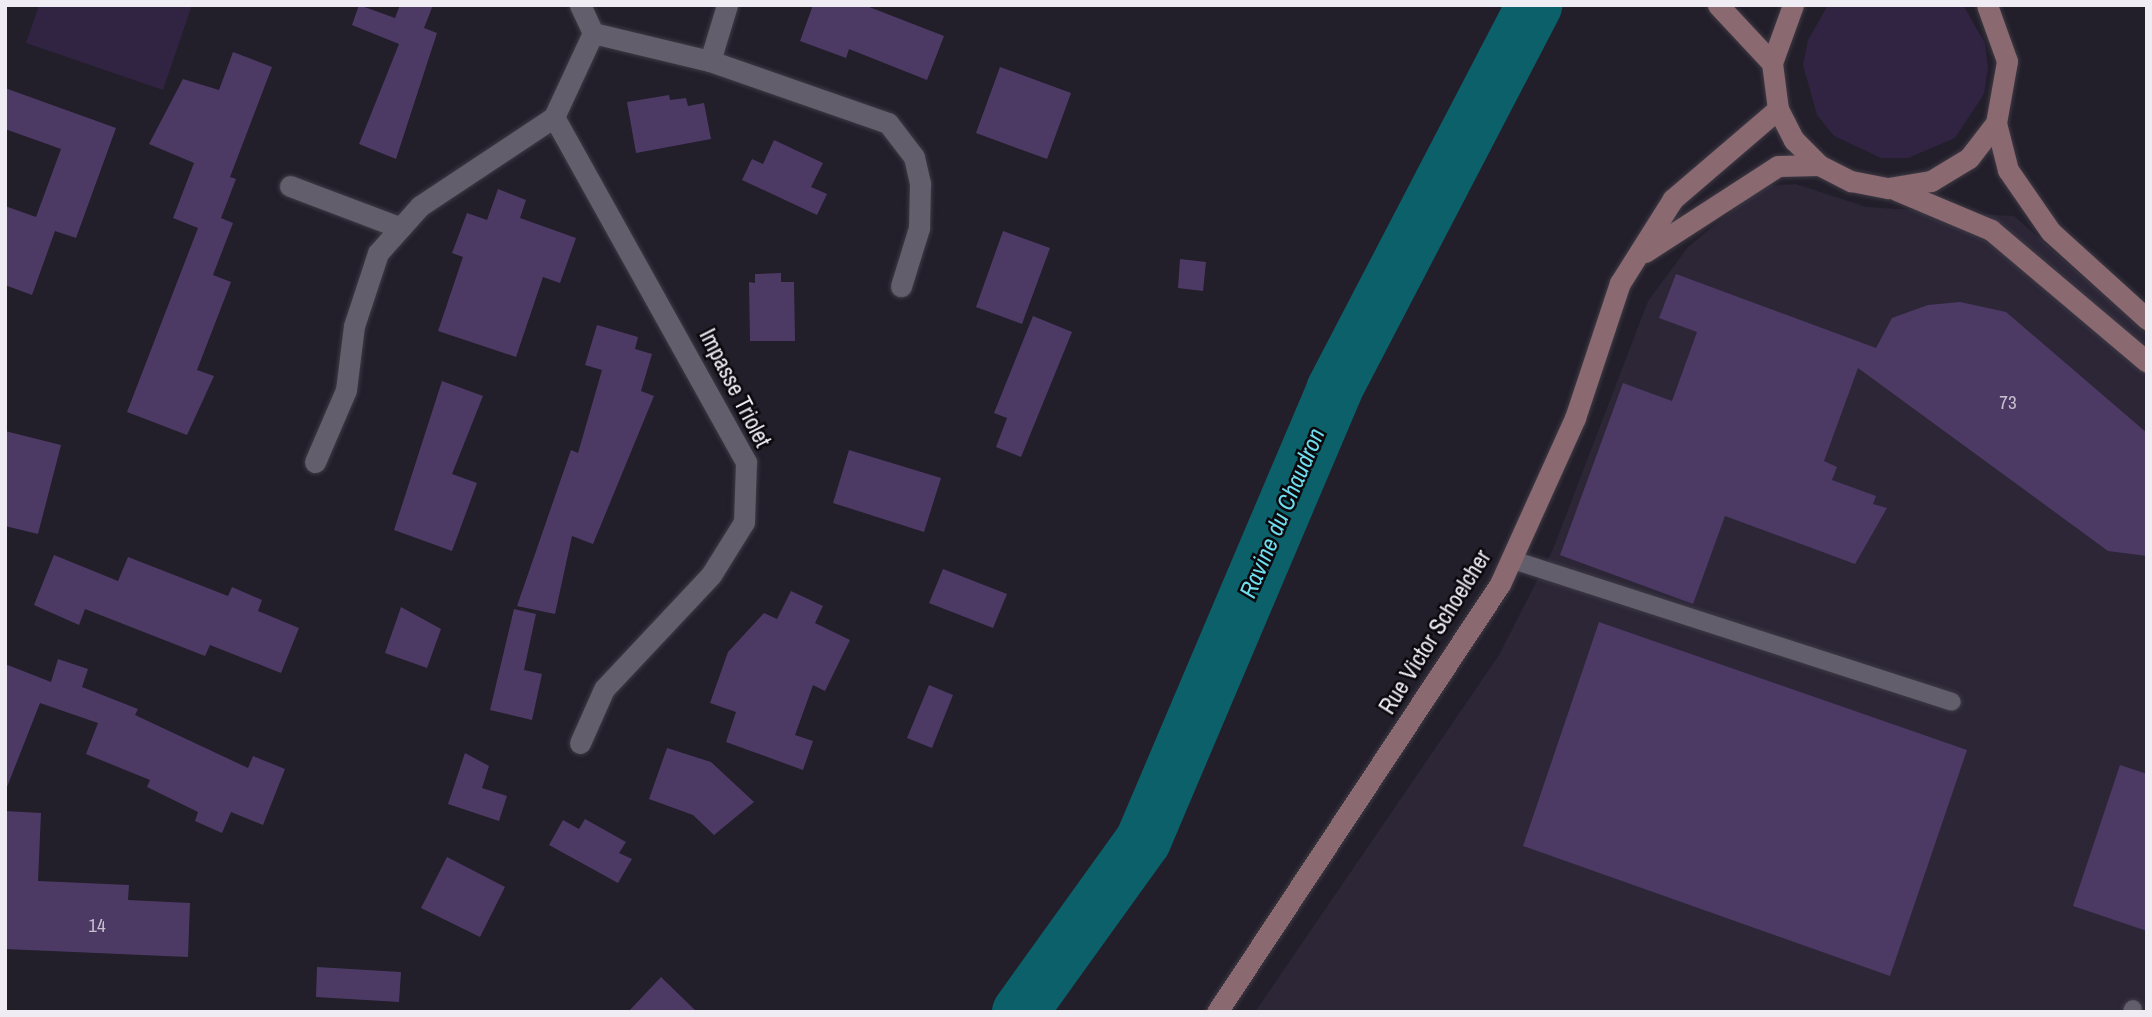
<!DOCTYPE html>
<html>
<head>
<meta charset="utf-8">
<style>
  body { margin:0 }
  #map { position:relative; width:2152px; height:1017px; overflow:hidden; background:#221e2a; font-family:"Archivo Narrow",sans-serif }
  div>[style] { position:absolute }
  .built>* { inset:0; background:#2c2637 }
  .green>* { inset:0; background:#312443 }
  .river>* { height:56px; margin:-28px; padding:0 28px; transform-origin:28px; border-radius:28px; background:#0c6069 }
  .building>* { inset:0; background:#4c3a65 }
  .roads { filter:drop-shadow(0 0 2px #3e3a44) drop-shadow(0 0 2px #3e3a44) }
  .lane>* { height:18px; margin:-9px; padding:0 9px; transform-origin:9px; border-radius:9px; background:#635e6c }
  .street>* { height:21px; margin:-10.5px; padding:0 10.5px; transform-origin:10.5px; border-radius:10.5px; background:#635e6c }
  .secondary>* { height:21px; margin:-10.5px; padding:0 10.5px; transform-origin:10.5px; border-radius:10.5px; background:#8a6971 }
  span { translate:-50% -50%; white-space:nowrap; text-align:center; line-height:1.15; -webkit-text-stroke:5px #0b090e; paint-order:stroke }
  .number-label { font-size:19px; color:#c6c0d0 }
  .number-label span { -webkit-text-stroke-width:0 }
  .street-label { font-size:23px; color:#efecf4 }
  .water-label { font-size:24px; color:#6eddec; font-style:italic }
  .frame { position:absolute; inset:0; border:7px solid #efecf4; pointer-events:none }
</style>
</head>
<body>
<div id="map">
  <div class="built">
    <i style="clip-path:polygon(1796px 184px,1866px 207px,2014px 216px,2147px 333px,2147px 1012px,1255px 1012px,1499px 655px,1553px 549px,1648px 301px,1688px 247px,1762px 186px)"></i>
  </div>
  <div class="green">
    <i style="clip-path:polygon(39px 5px,192px 5px,163px 90px,26px 43px)"></i>
    <i style="clip-path:polygon(1828px 5px,1963px 5px,1985px 43px,1988px 69px,1984px 94px,1955px 138px,1908px 158px,1881px 158px,1834px 136px,1817px 115px,1803px 65px,1808px 40px)"></i>
  </div>
  <div class="river">
    <i style="left:1020px;top:1012px;width:211px;rotate:-54.3deg"></i>
    <i style="left:1143px;top:841px;width:490px;rotate:-67deg"></i>
    <i style="left:1334px;top:390px;width:434px;rotate:-62.5deg"></i>
  </div>
  <div class="building">
    <i style="clip-path:polygon(359px 5px,395px 18px,400px 5px,433px 5px,424px 28px,437px 33px,396px 159px,359px 144px,399px 44px,352px 25px)"></i>
    <i style="clip-path:polygon(813px 5px,864px 5px,944px 36px,927px 80px,849px 49px,846px 58px,800px 41px)"></i>
    <i style="clip-path:polygon(233px 52px,272px 67px,230px 177px,236px 179px,221px 218px,233px 223px,213px 275px,231px 282px,197px 370px,214px 376px,187px 435px,127px 412px,198px 228px,173px 218px,194px 163px,149px 144px,183px 79px,219px 90px)"></i>
    <i style="clip-path:polygon(1000px 67px,1071px 93px,1047px 159px,976px 133px)"></i>
    <i style="clip-path:polygon(5px 88px,116px 128px,76px 238px,55px 231px,32px 295px,5px 285px,5px 206px,36px 217px,61px 149px,5px 129px)"></i>
    <i style="clip-path:polygon(669px 95px,670px 100px,686px 98px,688px 106px,704px 103px,711px 139px,636px 153px,627px 102px)"></i>
    <i style="clip-path:polygon(774px 140px,823px 163px,811px 187px,827px 194px,817px 215px,742px 180px,752px 159px,763px 164px)"></i>
    <i style="clip-path:polygon(498px 189px,526px 200px,520px 218px,576px 238px,560px 283px,543px 277px,516px 357px,438px 331px,463px 257px,452px 253px,467px 213px,487px 220px)"></i>
    <i style="clip-path:polygon(1003px 231px,1050px 248px,1022px 324px,976px 307px)"></i>
    <i style="clip-path:polygon(1180px 259px,1206px 262px,1203px 291px,1178px 288px)"></i>
    <i style="clip-path:polygon(781px 273px,781px 282px,794px 282px,795px 341px,750px 341px,749px 282px,755px 283px,755px 274px)"></i>
    <i style="clip-path:polygon(1676px 274px,1876px 348px,1892px 318px,1928px 305px,1960px 302px,2006px 312px,2147px 433px,2147px 556px,2108px 551px,1858px 368px,1824px 461px,1837px 467px,1832px 480px,1876px 496px,1873px 504px,1887px 508px,1855px 564px,1725px 516px,1693px 604px,1560px 555px,1623px 383px,1672px 401px,1697px 332px,1659px 318px)"></i>
    <i style="clip-path:polygon(1033px 316px,1072px 332px,1021px 457px,996px 447px,1007px 418px,994px 413px)"></i>
    <i style="clip-path:polygon(597px 325px,638px 337px,635px 349px,652px 354px,641px 391px,654px 396px,593px 544px,572px 536px,555px 614px,517px 606px,571px 450px,578px 453px,602px 370px,585px 365px)"></i>
    <i style="clip-path:polygon(442px 381px,483px 396px,452px 474px,477px 483px,452px 551px,394px 530px)"></i>
    <i style="clip-path:polygon(5px 431px,61px 445px,38px 534px,5px 526px)"></i>
    <i style="clip-path:polygon(849px 450px,941px 478px,924px 532px,833px 503px)"></i>
    <i style="clip-path:polygon(54px 555px,118px 581px,128px 557px,228px 596px,232px 587px,262px 600px,258px 611px,299px 628px,281px 673px,210px 645px,205px 656px,85px 609px,79px 625px,34px 605px)"></i>
    <i style="clip-path:polygon(943px 569px,1007px 594px,993px 628px,929px 603px)"></i>
    <i style="clip-path:polygon(791px 591px,823px 606px,815px 623px,850px 640px,825px 691px,813px 685px,795px 735px,813px 741px,803px 770px,726px 742px,736px 712px,710px 703px,728px 652px,764px 613px,777px 619px)"></i>
    <i style="clip-path:polygon(401px 607px,441px 629px,427px 668px,385px 653px)"></i>
    <i style="clip-path:polygon(514px 609px,536px 614px,524px 670px,542px 674px,532px 720px,490px 710px)"></i>
    <i style="clip-path:polygon(1599px 622px,1967px 750px,1890px 976px,1523px 846px)"></i>
    <i style="clip-path:polygon(58px 659px,88px 669px,82px 687px,138px 709px,135px 715px,248px 768px,253px 756px,285px 769px,263px 825px,231px 812px,222px 833px,195px 821px,198px 812px,147px 787px,150px 780px,86px 754px,98px 723px,40px 703px,5px 792px,5px 664px,51px 682px)"></i>
    <i style="clip-path:polygon(929px 685px,953px 695px,932px 748px,907px 738px)"></i>
    <i style="clip-path:polygon(667px 748px,711px 762px,754px 802px,714px 835px,693px 815px,649px 799px)"></i>
    <i style="clip-path:polygon(465px 753px,489px 766px,482px 788px,507px 796px,499px 821px,448px 804px)"></i>
    <i style="clip-path:polygon(2120px 765px,2147px 774px,2147px 931px,2073px 906px)"></i>
    <i style="clip-path:polygon(5px 811px,41px 813px,38px 881px,129px 885px,128px 900px,190px 903px,188px 957px,5px 949px)"></i>
    <i style="clip-path:polygon(585px 819px,626px 842px,619px 853px,632px 859px,618px 883px,549px 845px,563px 820px,579px 829px)"></i>
    <i style="clip-path:polygon(447px 857px,505px 887px,480px 937px,421px 908px)"></i>
    <i style="clip-path:polygon(317px 967px,401px 972px,399px 1002px,316px 997px)"></i>
    <i style="clip-path:polygon(661px 977px,697px 1012px,628px 1012px)"></i>
  </div>
  <div class="roads">
    <div class="lane">
      <i style="left:1513px;top:560px;width:461px;rotate:17.9deg"></i>
      <i style="left:2132px;top:1012px;width:3px;rotate:-72deg"></i>
    </div>
    <div class="street">
      <i style="left:580px;top:5px;width:31px;rotate:65deg"></i>
      <i style="left:593px;top:33px;width:120px;rotate:13.5deg"></i>
      <i style="left:710px;top:61px;width:188px;rotate:19.2deg"></i>
      <i style="left:888px;top:123px;width:43px;rotate:52.6deg"></i>
      <i style="left:914px;top:157px;width:28px;rotate:77deg"></i>
      <i style="left:920px;top:184px;width:44px;rotate:91.3deg"></i>
      <i style="left:919px;top:228px;width:61px;rotate:107.2deg"></i>
      <i style="left:710px;top:61px;width:59px;rotate:-73.1deg"></i>
      <i style="left:554px;top:117px;width:395px;rotate:60.9deg"></i>
      <i style="left:746px;top:462px;width:60px;rotate:91.9deg"></i>
      <i style="left:744px;top:522px;width:62px;rotate:121.9deg"></i>
      <i style="left:711px;top:575px;width:156px;rotate:133.2deg"></i>
      <i style="left:604px;top:689px;width:59px;rotate:114deg"></i>
      <i style="left:290px;top:186px;width:113px;rotate:20.7deg"></i>
      <i style="left:315px;top:462px;width:78px;rotate:-66.7deg"></i>
      <i style="left:346px;top:390px;width:64px;rotate:-82.9deg"></i>
      <i style="left:354px;top:326px;width:77px;rotate:-71.8deg"></i>
      <i style="left:378px;top:253px;width:63px;rotate:-48.2deg"></i>
      <i style="left:420px;top:206px;width:161px;rotate:-33.6deg"></i>
      <i style="left:554px;top:117px;width:93px;rotate:-65.1deg"></i>
    </div>
    <div class="secondary">
      <i style="left:1718px;top:5px;width:79px;rotate:47deg"></i>
      <i style="left:1793px;top:5px;width:62px;rotate:109.9deg"></i>
      <i style="left:1772px;top:63px;width:46px;rotate:82.6deg"></i>
      <i style="left:1778px;top:109px;width:35px;rotate:63deg"></i>
      <i style="left:1794px;top:140px;width:35px;rotate:45deg"></i>
      <i style="left:1819px;top:165px;width:36px;rotate:27deg"></i>
      <i style="left:1851px;top:181px;width:38px;rotate:11deg"></i>
      <i style="left:1888px;top:188px;width:44px;rotate:-9.2deg"></i>
      <i style="left:1931px;top:181px;width:44px;rotate:-31.2deg"></i>
      <i style="left:1969px;top:158px;width:44px;rotate:-52.4deg"></i>
      <i style="left:1996px;top:123px;width:63px;rotate:-79.9deg"></i>
      <i style="left:2007px;top:61px;width:59px;rotate:-109.7deg"></i>
      <i style="left:1996px;top:123px;width:49px;rotate:75.7deg"></i>
      <i style="left:2008px;top:170px;width:75px;rotate:55.3deg"></i>
      <i style="left:2051px;top:232px;width:130px;rotate:42.2deg"></i>
      <i style="left:1896px;top:190px;width:103px;rotate:22.8deg"></i>
      <i style="left:1991px;top:230px;width:204px;rotate:40.2deg"></i>
      <i style="left:1645px;top:252px;width:158px;rotate:-32.9deg"></i>
      <i style="left:1778px;top:166px;width:41px;rotate:-1.4deg"></i>
      <i style="left:1217px;top:1012px;width:513px;rotate:-56.53deg"></i>
      <i style="left:1500px;top:584px;width:182px;rotate:-65.7deg"></i>
      <i style="left:1575px;top:418px;width:142px;rotate:-71.6deg"></i>
      <i style="left:1620px;top:283px;width:99px;rotate:-57.8deg"></i>
      <i style="left:1673px;top:199px;width:138px;rotate:-40.6deg"></i>
    </div>
  </div>
  <div class="number-label">
    <span style="left:2008px;top:403px">73</span>
    <span style="left:97px;top:926px">14</span>
  </div>
  <div class="street-label">
    <span style="left:735px;top:388px;rotate:63deg">Impasse Triolet</span>
    <span style="left:1435px;top:632px;rotate:-58deg">Rue Victor Schoelcher</span>
  </div>
  <div class="water-label">
    <span style="left:1282px;top:513px;rotate:-67deg">Ravine du Chaudron</span>
  </div>
  <div class="frame"></div>
</div>
</body>
</html>
